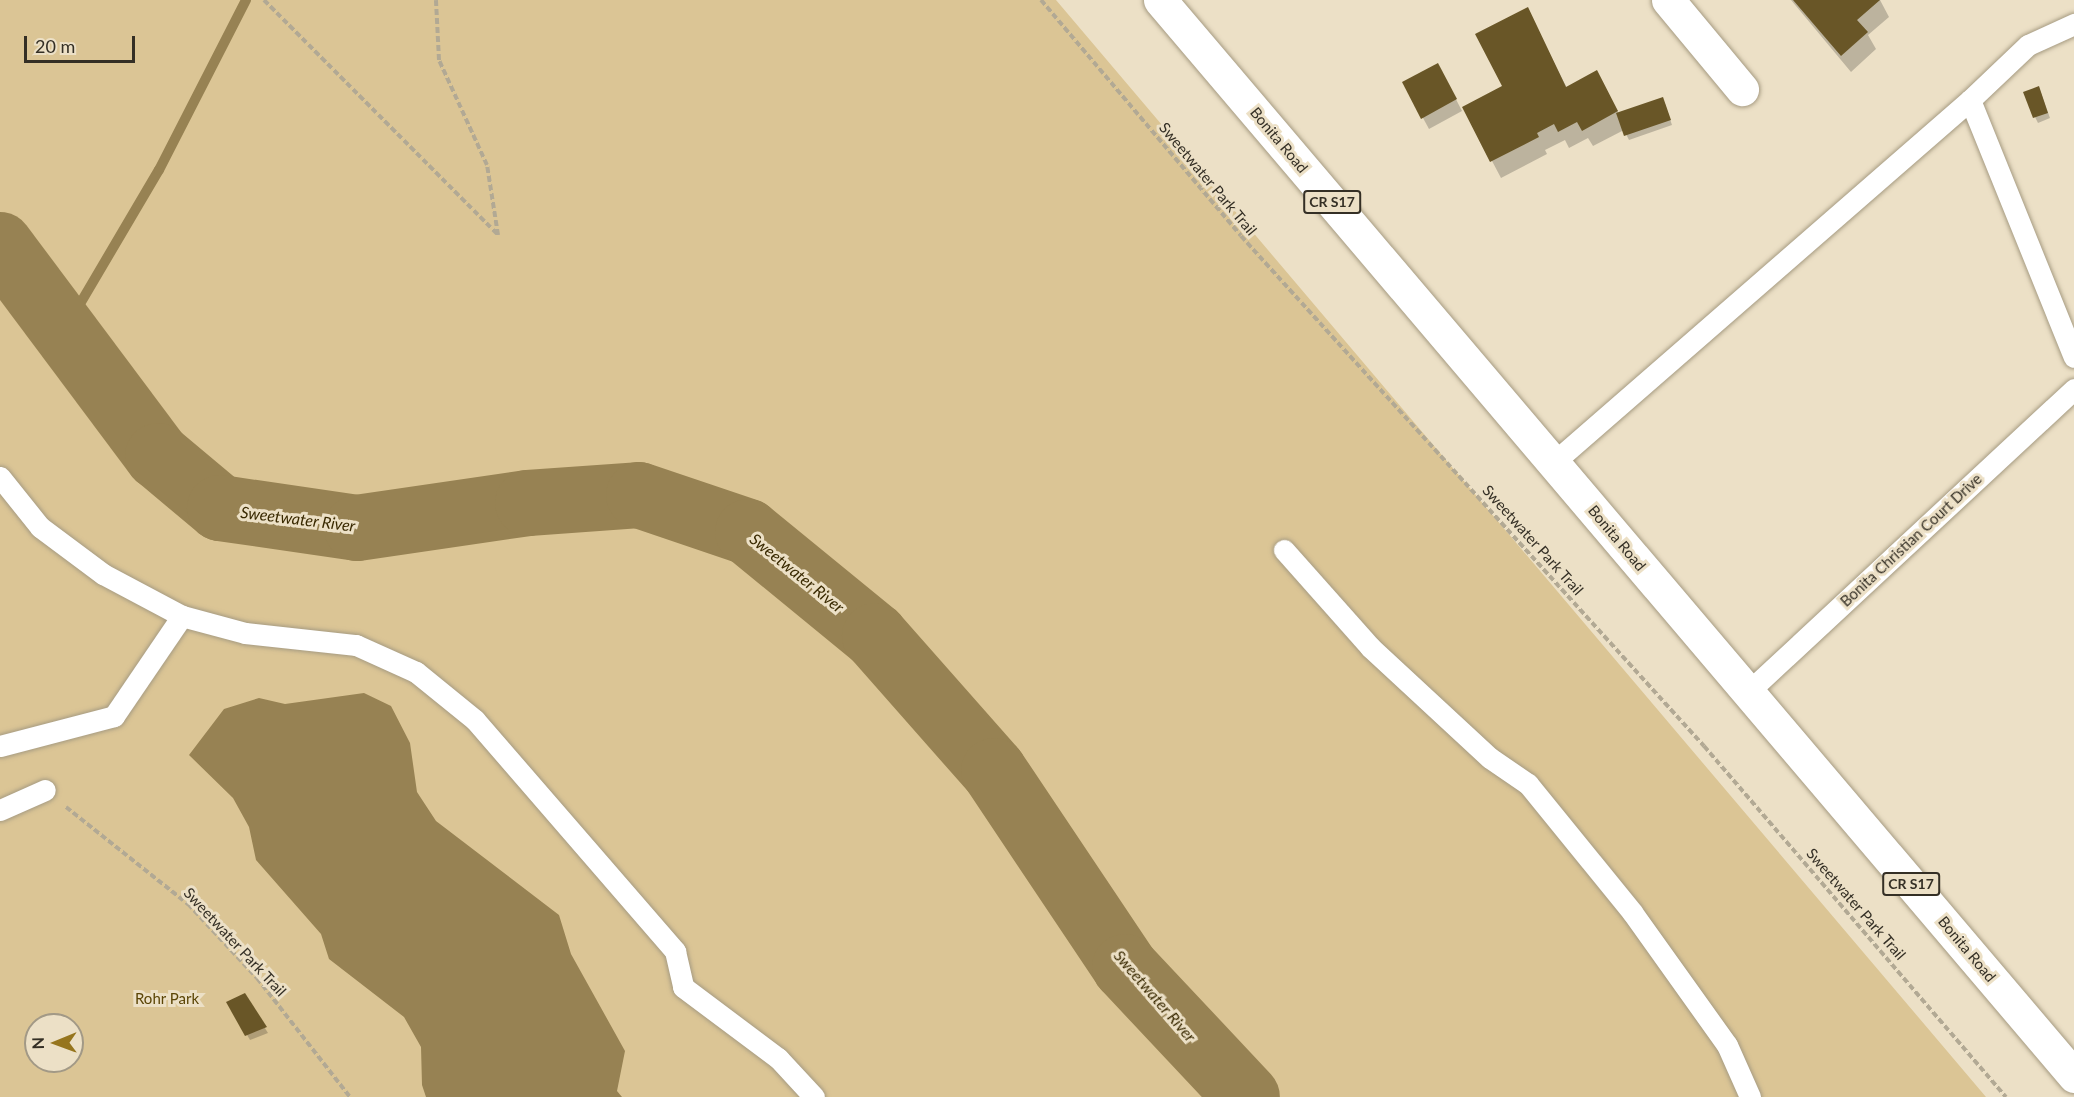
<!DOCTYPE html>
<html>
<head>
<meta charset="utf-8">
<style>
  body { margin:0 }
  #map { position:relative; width:2074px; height:1097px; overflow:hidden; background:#ece0c6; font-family:Lato,sans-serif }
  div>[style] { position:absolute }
  .green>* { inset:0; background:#dbc595 }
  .water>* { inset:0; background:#978253 }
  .shadow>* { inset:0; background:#0003 }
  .stream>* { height:10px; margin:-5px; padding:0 5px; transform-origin:5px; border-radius:5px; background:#978253 }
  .river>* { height:66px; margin:-33px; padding:0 33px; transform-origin:33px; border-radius:33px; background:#978253 }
  .building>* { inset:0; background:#695627 }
  .path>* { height:4px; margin-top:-2px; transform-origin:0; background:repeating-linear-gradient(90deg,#b2a994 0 6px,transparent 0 9px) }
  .roads { filter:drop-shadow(0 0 2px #a69b82) drop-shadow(0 0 2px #a69b82) }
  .lane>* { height:21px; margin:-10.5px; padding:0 10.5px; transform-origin:10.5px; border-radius:10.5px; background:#fff }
  .street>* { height:33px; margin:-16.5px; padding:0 16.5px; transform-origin:16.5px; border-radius:16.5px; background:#fff }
  .primary>* { height:33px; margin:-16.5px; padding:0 16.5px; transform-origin:16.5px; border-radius:16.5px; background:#fff }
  span { translate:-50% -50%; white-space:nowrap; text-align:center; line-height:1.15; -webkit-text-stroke:6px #ece0c6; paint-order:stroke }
  .shield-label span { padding:2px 4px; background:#ece0c6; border:2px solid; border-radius:4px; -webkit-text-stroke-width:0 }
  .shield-label { font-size:14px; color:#342f25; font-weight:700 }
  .street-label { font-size:15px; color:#342f25 }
  .park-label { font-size:15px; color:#5b4506 }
  .water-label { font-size:16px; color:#392900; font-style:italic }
  .north { position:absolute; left:24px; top:1013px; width:60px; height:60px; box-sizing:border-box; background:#ece0c6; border:2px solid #a29986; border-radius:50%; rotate:269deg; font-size:16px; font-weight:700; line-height:24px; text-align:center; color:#342f25 }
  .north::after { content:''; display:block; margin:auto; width:21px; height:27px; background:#96751d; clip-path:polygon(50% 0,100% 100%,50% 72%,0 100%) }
  .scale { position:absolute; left:24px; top:36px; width:111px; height:27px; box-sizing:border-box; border:3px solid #342f25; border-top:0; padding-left:8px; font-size:18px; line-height:21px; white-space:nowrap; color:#342f25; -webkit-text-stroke:4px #ece0c6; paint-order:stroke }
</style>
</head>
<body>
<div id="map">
  <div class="green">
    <i style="clip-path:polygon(evenodd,0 0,1056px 0,1986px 1097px,0 1097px,0 0,36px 1025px,72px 1025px,72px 1061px,36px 1061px,36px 1025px)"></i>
  </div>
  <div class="water">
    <i style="clip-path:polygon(364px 693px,391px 706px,410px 743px,417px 792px,436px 821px,559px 915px,571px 954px,625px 1051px,617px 1091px,622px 1097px,426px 1097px,422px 1085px,421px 1047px,404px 1017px,329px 959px,321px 934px,256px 860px,249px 827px,233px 798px,189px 755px,224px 709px,259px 698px,285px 704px)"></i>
  </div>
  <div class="shadow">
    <i style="clip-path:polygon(1791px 0,1880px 0,1889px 17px,1868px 35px,1876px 49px,1851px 72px)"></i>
    <i style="clip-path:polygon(1527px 9px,1567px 88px,1606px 89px,1619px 114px,1665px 104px,1672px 125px,1629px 140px,1624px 130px,1593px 146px,1588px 138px,1569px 148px,1565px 140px,1545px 150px,1547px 154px,1501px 178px,1464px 108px,1504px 87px)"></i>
    <i style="clip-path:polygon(1444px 76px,1462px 111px,1429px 129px,1404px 83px)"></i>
    <i style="clip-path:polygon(2041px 93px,2050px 118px,2038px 123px,2035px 117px)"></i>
    <i style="clip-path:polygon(244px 994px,268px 1033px,250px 1040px,228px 1002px)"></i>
  </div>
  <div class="stream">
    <i style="left:64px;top:331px;width:187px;rotate:-59.5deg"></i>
    <i style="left:159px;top:170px;width:191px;rotate:-62.9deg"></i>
  </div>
  <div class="river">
    <i style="left:0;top:245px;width:264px;rotate:53.2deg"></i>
    <i style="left:158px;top:456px;width:81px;rotate:40deg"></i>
    <i style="left:220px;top:508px;width:138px;rotate:8.3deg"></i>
    <i style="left:357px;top:528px;width:173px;rotate:-8.3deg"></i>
    <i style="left:528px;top:503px;width:111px;rotate:-4.1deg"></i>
    <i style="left:639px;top:495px;width:115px;rotate:18.7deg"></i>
    <i style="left:748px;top:532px;width:164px;rotate:39.3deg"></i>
    <i style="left:875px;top:636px;width:180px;rotate:48.6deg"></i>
    <i style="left:994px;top:771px;width:236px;rotate:56.2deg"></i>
    <i style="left:1125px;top:967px;width:178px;rotate:46.8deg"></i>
  </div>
  <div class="building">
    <i style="clip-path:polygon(1793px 0,1880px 0,1857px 20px,1868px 32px,1841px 56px)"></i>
    <i style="clip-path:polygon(1528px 7px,1566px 87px,1597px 70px,1618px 111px,1582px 131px,1577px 122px,1558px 132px,1554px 124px,1537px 133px,1539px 137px,1490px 162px,1462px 107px,1502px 86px,1475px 34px)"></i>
    <i style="clip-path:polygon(1438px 63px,1457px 99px,1421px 119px,1402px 82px)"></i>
    <i style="clip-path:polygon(2039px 86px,2048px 113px,2033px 118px,2023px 92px)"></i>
    <i style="clip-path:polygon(1663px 97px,1671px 120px,1624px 136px,1616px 113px)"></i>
    <i style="clip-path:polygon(245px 993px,267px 1027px,245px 1036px,226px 1002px)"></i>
  </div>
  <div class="path">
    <i style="left:264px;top:0;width:332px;rotate:45.1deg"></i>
    <i style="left:498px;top:235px;width:71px;rotate:-98.9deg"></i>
    <i style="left:487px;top:165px;width:115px;rotate:-114.6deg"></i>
    <i style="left:439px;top:60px;width:60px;rotate:-92.9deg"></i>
    <i style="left:1041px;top:0;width:309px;rotate:49.7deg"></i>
    <i style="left:1241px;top:236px;width:689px;rotate:47.77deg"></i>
    <i style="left:1704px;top:746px;width:463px;rotate:49.3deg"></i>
    <i style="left:66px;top:807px;width:156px;rotate:38.5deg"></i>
    <i style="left:188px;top:904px;width:101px;rotate:47deg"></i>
    <i style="left:257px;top:978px;width:151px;rotate:52deg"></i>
  </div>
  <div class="roads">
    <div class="lane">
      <i style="left:1970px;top:100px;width:80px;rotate:-43.5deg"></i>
      <i style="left:2028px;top:45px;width:51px;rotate:-24.5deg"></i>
      <i style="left:1553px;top:463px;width:553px;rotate:-41.04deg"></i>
      <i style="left:1970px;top:100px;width:277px;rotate:68deg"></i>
      <i style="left:0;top:477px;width:64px;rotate:51.3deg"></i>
      <i style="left:40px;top:527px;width:79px;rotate:36.7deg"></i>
      <i style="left:103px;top:574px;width:89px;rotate:28deg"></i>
      <i style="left:182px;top:616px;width:65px;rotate:15.1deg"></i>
      <i style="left:245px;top:633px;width:112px;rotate:6.2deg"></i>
      <i style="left:356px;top:645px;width:66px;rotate:24.2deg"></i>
      <i style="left:416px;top:672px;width:76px;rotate:39.1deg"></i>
      <i style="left:475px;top:720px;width:306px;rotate:49.1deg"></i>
      <i style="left:675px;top:951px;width:37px;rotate:77deg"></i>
      <i style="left:683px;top:987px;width:119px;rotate:36.8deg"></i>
      <i style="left:778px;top:1058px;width:53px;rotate:47.3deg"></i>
      <i style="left:1284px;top:550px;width:130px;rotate:48.4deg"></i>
      <i style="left:1370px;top:647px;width:163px;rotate:42.8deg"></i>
      <i style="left:1490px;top:758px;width:46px;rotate:34.4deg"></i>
      <i style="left:1528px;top:784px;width:165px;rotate:50.9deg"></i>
      <i style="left:1632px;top:912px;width:163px;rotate:54.5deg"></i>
      <i style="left:1727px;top:1045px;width:57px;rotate:66.1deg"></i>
      <i style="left:1748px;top:692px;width:445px;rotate:-42.9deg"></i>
      <i style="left:0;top:746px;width:118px;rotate:-14.7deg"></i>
      <i style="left:114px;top:716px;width:121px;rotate:-55.8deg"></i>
      <i style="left:0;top:810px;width:49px;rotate:-24deg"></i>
    </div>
    <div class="street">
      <i style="left:1668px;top:0;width:116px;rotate:50.3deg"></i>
    </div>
    <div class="primary">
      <i style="left:1160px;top:0;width:1412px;rotate:49.65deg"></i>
    </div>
  </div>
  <div class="shield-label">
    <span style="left:1332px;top:202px">CR S17</span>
    <span style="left:1911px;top:884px">CR S17</span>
  </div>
  <div class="street-label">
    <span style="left:1279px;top:140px;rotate:50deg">Bonita Road</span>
    <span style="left:1208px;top:179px;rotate:50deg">Sweetwater Park Trail</span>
    <span style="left:1617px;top:538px;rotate:50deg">Bonita Road</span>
    <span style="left:1533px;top:540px;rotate:48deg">Sweetwater Park Trail</span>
    <span style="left:1911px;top:540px;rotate:-43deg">Bonita Christian Court Drive</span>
    <span style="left:1856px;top:904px;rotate:49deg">Sweetwater Park Trail</span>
    <span style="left:235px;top:942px;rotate:47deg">Sweetwater Park Trail</span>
    <span style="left:1967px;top:949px;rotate:50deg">Bonita Road</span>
  </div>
  <div class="park-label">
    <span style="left:167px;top:999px">Rohr Park</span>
  </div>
  <div class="water-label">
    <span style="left:298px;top:519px;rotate:7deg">Sweetwater River</span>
    <span style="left:797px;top:573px;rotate:39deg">Sweetwater River</span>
    <span style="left:1155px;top:996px;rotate:49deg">Sweetwater River</span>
  </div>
  <div class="north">N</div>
  <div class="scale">20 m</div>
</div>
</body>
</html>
